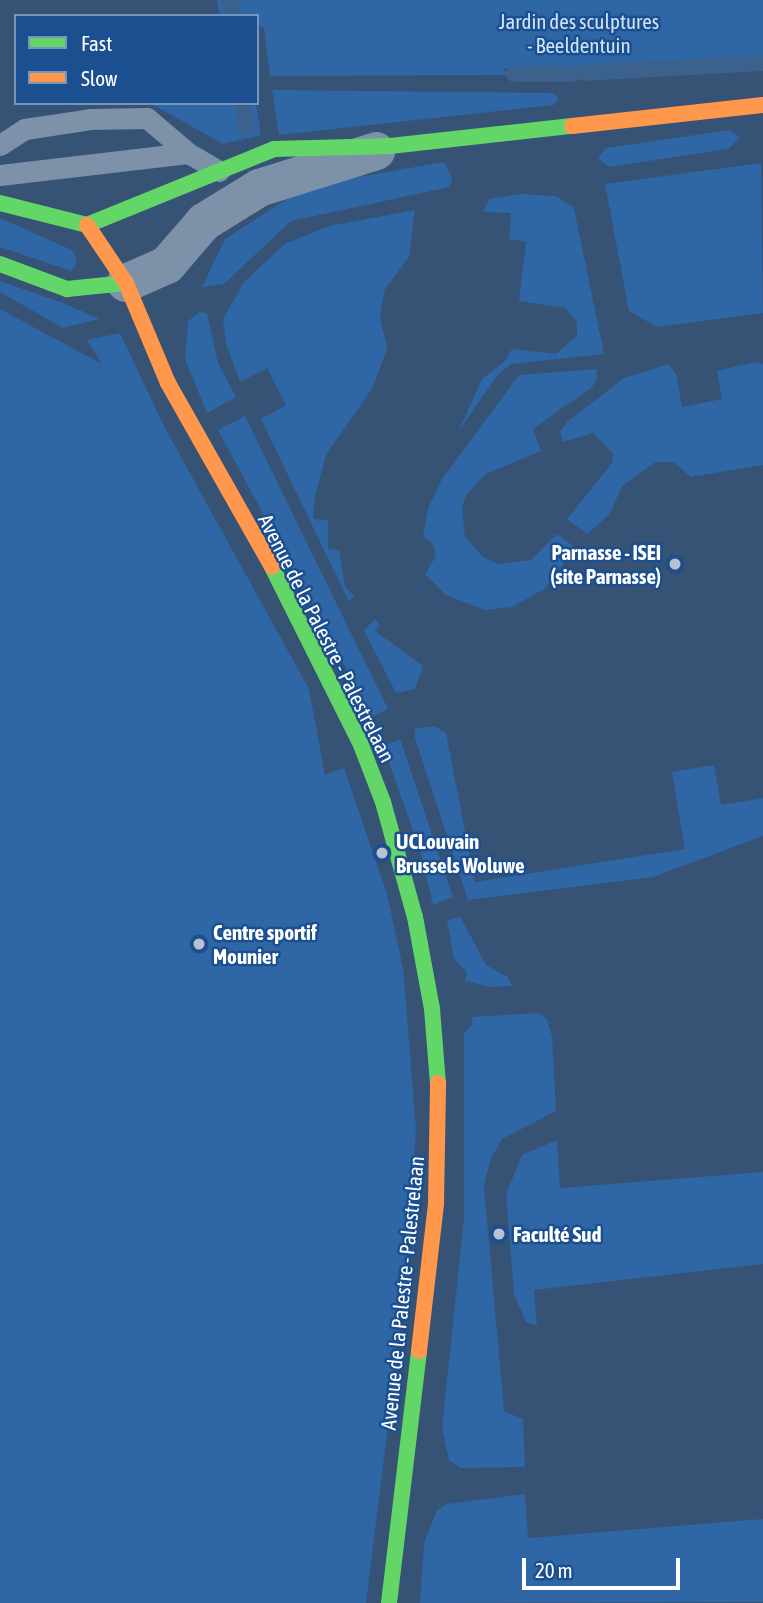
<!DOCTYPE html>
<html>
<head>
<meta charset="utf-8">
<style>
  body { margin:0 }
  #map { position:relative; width:763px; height:1603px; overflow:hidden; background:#365274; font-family:"Asap Condensed",sans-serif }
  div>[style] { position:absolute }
  .green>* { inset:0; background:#2f66a5 }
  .stream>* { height:16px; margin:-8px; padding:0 8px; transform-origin:8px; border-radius:8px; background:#3b618d }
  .lane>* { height:21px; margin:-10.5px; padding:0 10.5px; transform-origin:10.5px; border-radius:10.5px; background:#7d92a8 }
  .street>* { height:38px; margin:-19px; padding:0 19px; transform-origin:19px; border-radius:19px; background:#7d92a8 }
  .fast>* { height:16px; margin:-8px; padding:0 8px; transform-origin:8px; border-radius:8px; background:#63d668 }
  .slow>* { height:16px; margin:-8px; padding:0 8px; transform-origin:8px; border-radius:8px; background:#ff974d }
  .dots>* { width:19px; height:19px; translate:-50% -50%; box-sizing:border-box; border:4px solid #1b4f8f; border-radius:50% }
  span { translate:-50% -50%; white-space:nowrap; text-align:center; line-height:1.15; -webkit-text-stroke:5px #1b4f8f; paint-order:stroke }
  .park-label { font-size:21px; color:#cfe3fa }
  .poi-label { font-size:21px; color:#fff; font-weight:700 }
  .right { translate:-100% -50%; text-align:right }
  .left { translate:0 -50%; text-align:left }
  .street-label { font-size:21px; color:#fff }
  .legend { position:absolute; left:14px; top:14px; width:245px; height:91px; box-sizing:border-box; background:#1b4f8f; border:2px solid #7695bc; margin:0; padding:9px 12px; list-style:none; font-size:21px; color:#fff }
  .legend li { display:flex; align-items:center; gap:14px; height:35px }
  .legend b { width:35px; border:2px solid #7695bc }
  .scale { position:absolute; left:522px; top:1558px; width:158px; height:32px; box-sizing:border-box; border:4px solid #fff; border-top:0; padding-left:9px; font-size:21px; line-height:24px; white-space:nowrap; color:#fff; -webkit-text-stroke:5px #1b4f8f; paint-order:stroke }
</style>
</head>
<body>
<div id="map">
  <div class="green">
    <i style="clip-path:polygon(217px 0,763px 0,763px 56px,640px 66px,503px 69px,511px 75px,270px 76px,264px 28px,257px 26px,257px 16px,220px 16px)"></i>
    <i style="clip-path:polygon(272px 90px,553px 93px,559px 98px,554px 105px,279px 135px)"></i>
    <i style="clip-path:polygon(150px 103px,256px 103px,261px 135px,223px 144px)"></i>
    <i style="clip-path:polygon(730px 130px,740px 138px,728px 149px,609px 167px,598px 158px,606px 148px)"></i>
    <i style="clip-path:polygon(444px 162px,452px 177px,450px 187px,291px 221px,224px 284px,202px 287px,225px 239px,287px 199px,352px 178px)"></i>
    <i style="clip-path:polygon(761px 163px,763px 313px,657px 327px,629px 311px,605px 184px)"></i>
    <i style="clip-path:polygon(521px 194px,556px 196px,574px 208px,604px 354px,511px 364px,497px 376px,458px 432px,482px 379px,505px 361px,512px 349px,556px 354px,577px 336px,577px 322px,565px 308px,519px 301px,526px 242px,509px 239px,511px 213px,483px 212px,489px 199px)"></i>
    <i style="clip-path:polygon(415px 210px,409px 257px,385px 289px,380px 316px,387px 349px,373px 387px,326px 455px,315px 496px,313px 519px,328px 520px,328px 549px,339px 550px,345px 586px,354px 596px,349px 602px,261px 419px,286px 405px,267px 368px,240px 382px,226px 344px,223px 319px,244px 282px,285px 244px,329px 226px)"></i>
    <i style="clip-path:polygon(0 218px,72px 250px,77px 259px,75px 267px,71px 271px,0 247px)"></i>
    <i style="clip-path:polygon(0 281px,63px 303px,100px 319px,63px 328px,0 292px)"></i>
    <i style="clip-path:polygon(0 309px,102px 364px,87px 340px,120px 333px,165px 428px,309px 689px,325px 775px,344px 768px,387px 894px,403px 968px,416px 1129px,405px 1289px,366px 1603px,0 1603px)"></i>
    <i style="clip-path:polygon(199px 312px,207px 313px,218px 363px,236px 397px,207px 413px,185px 359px,188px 321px)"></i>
    <i style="clip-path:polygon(755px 362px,763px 364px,763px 465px,691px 477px,673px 462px,656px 462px,622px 486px,610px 514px,587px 534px,567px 519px,612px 463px,613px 454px,593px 433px,563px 442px,560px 432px,567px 422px,624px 378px,669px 364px,676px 374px,682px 407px,722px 399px,717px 371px)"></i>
    <i style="clip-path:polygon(596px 369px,598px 378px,592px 387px,533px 429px,541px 451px,486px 474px,467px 494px,462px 507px,465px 537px,483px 557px,498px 564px,531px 560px,557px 534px,576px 548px,544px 589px,512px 607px,485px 610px,446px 595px,425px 574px,436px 556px,433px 544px,423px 536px,429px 506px,442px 479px,519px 375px)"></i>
    <i style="clip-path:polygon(245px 416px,388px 709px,372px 717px,218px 430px)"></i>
    <i style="clip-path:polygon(375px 619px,380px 626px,375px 630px,379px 634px,423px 666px,415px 689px,396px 693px,364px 630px)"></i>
    <i style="clip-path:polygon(434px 726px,446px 733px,475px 882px,685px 849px,672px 772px,714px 765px,721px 805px,763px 798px,763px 836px,653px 877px,468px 900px,415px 738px,415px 729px)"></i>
    <i style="clip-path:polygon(400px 739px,453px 897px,433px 905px,420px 850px,383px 746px)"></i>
    <i style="clip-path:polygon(460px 916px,486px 965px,508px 977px,512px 986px,490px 987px,465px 981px,467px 973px,454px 958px,447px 921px)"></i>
    <i style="clip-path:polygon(539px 1013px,547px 1020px,552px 1036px,556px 1111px,502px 1139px,490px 1160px,484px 1186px,504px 1411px,523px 1419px,525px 1467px,460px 1468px,449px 1460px,442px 1428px,464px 1218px,464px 1033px,473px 1024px,471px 1017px)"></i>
    <i style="clip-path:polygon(557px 1140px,560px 1188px,763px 1172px,763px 1264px,534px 1290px,537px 1325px,526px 1322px,514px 1294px,506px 1194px,522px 1155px)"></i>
    <i style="clip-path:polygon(525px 1494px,528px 1538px,763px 1519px,763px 1602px,420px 1603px,424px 1543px,437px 1510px,447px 1504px)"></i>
  </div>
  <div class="stream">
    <i style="left:230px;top:0;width:16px;rotate:83deg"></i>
    <i style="left:584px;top:73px;width:179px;rotate:-3.2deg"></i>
    <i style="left:514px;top:74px;width:58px"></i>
    <i style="left:243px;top:103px;width:24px;rotate:81deg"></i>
  </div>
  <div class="lane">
    <i style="left:0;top:145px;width:30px;rotate:-33deg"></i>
    <i style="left:25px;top:129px;width:66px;rotate:-8.7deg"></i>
    <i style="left:90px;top:119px;width:57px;rotate:-1deg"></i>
    <i style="left:147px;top:118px;width:54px;rotate:40.5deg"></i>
    <i style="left:0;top:175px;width:189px;rotate:-6.7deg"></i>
    <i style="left:188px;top:153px;width:36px;rotate:30deg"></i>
  </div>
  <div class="street">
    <i style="left:126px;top:283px;width:45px;rotate:-23.7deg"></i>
    <i style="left:167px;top:265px;width:57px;rotate:-49.3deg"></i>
    <i style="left:204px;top:222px;width:65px;rotate:-31.7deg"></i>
    <i style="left:259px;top:188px;width:123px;rotate:-17.5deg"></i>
  </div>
  <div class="fast">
    <i style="left:0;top:203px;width:90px;rotate:14.2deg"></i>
    <i style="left:87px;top:225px;width:202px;rotate:-22.1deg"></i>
    <i style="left:274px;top:149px;width:116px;rotate:-1.5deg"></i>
    <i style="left:390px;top:146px;width:183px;rotate:-6.3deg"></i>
    <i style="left:0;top:264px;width:72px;rotate:20.5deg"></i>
    <i style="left:67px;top:289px;width:59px;rotate:-5.8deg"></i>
    <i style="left:272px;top:567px;width:199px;rotate:63.4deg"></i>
    <i style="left:361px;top:745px;width:61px;rotate:68.9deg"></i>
    <i style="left:383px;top:802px;width:119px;rotate:74.5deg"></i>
    <i style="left:415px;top:917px;width:94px;rotate:79.5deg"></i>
    <i style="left:432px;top:1009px;width:74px;rotate:85.4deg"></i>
    <i style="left:389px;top:1603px;width:254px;rotate:-83.2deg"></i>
  </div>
  <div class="slow">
    <i style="left:572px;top:126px;width:192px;rotate:-6.3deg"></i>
    <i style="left:87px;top:225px;width:70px;rotate:56.1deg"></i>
    <i style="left:126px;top:283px;width:108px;rotate:67.2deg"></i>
    <i style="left:168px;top:383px;width:211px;rotate:60.5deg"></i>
    <i style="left:419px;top:1351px;width:149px;rotate:-83.4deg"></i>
    <i style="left:436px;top:1203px;width:120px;rotate:-89deg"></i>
  </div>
  <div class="dots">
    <i style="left:675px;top:564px;background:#b9c2ce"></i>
    <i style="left:382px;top:853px;background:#b9c2ce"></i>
    <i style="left:199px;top:944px;background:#b9c2ce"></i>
    <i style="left:499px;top:1234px;background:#b9c2ce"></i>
  </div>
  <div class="park-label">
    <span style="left:579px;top:33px">Jardin des sculptures<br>- Beeldentuin</span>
  </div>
  <div class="poi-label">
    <span class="right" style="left:661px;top:564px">Parnasse - ISEI<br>(site Parnasse)</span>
    <span class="left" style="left:396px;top:853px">UCLouvain<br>Brussels Woluwe</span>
    <span class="left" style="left:213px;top:944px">Centre sportif<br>Mounier</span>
    <span class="left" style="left:513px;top:1234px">Faculté Sud</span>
  </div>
  <div class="street-label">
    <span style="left:327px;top:638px;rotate:63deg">Avenue de la Palestre - Palestrelaan</span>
    <span style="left:402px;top:1293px;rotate:-84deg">Avenue de la Palestre - Palestrelaan</span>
  </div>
  <ul class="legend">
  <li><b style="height:9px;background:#63d668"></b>Fast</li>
  <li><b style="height:9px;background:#ff974d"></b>Slow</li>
  </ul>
  <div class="scale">20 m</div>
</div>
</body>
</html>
